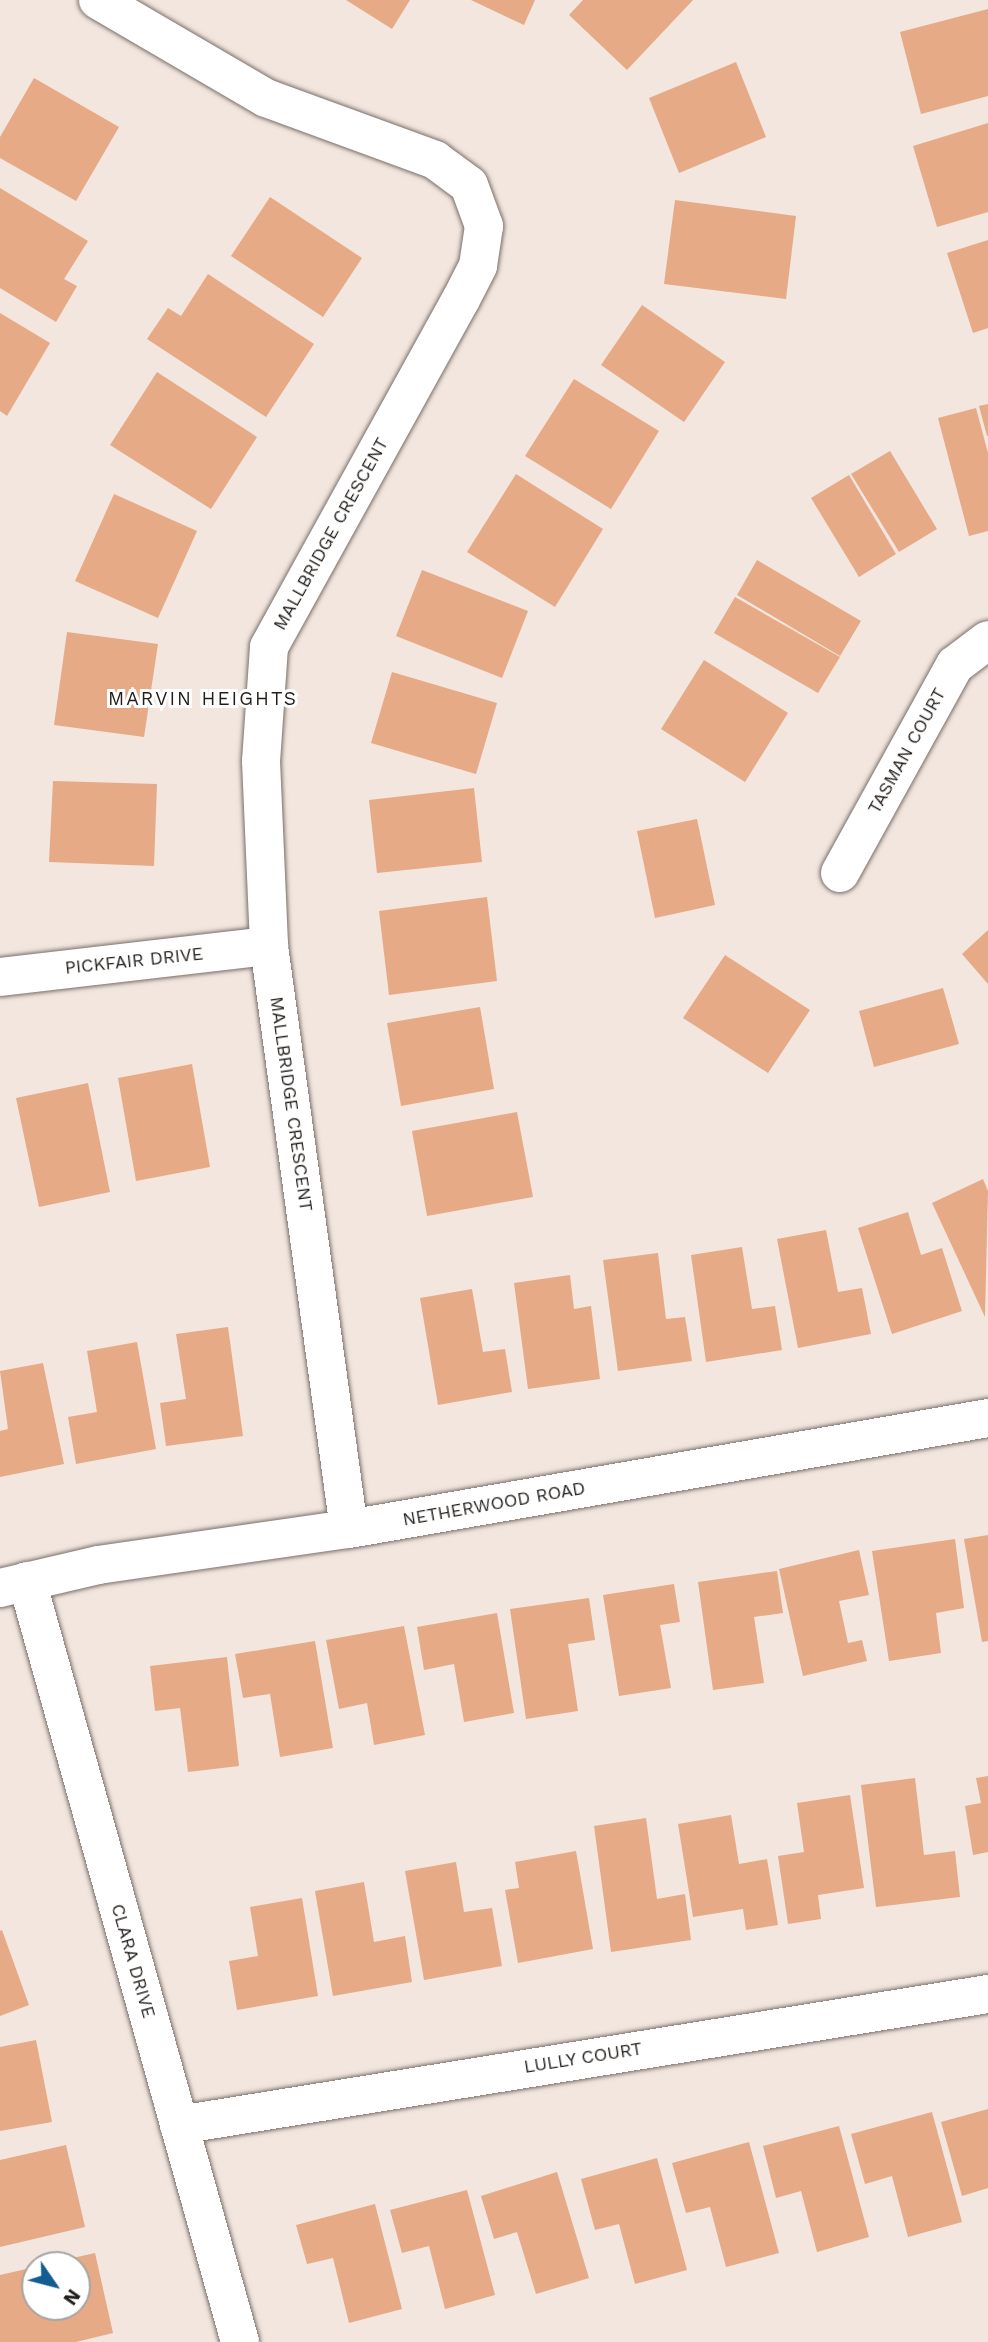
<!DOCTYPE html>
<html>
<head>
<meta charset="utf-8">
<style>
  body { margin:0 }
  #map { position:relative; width:988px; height:2342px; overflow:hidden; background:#f2e6df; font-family:"Work Sans",sans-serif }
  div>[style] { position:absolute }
  .building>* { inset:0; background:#e6aa86 }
  .roads { filter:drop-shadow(0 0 2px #7a6f69) drop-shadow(0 0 2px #7a6f69) }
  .minor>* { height:38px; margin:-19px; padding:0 19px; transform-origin:19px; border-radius:19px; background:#fff }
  span { translate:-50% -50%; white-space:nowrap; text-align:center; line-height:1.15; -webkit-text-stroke:6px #fff; paint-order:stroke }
  .street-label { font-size:18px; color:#211d1a }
  .neighbourhood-label { font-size:19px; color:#211d1a; letter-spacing:2px }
  .north { position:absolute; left:21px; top:2251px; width:70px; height:70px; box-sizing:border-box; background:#fff; border:2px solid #a6a5a3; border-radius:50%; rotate:125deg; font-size:19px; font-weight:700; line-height:28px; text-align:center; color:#211d1a }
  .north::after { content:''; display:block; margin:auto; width:24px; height:32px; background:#135d91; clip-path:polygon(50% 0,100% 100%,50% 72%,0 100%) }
</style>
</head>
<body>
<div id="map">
  <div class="building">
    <i style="clip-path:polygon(346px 0,410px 0,392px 29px)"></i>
    <i style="clip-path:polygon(471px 0,535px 0,524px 25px)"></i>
    <i style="clip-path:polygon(583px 0,693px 0,627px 70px,569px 15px)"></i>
    <i style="clip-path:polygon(988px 9px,988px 96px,921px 114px,900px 32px)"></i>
    <i style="clip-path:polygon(736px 62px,766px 137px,679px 173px,649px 98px)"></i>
    <i style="clip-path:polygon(34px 78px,119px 127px,76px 201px,0 158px,0 137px)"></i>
    <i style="clip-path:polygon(988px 123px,988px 212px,937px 227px,913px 146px)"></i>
    <i style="clip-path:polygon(0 188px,88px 241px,64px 279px,77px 286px,56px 322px,0 288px)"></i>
    <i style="clip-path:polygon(270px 197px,362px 258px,323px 317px,231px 256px)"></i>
    <i style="clip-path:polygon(675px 200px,796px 216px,786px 299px,664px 284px)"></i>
    <i style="clip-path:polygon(988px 240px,988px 328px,973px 333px,947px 253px)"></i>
    <i style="clip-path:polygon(208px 274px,314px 344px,266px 417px,147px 339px,168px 308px,181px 316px)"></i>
    <i style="clip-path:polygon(642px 305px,725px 362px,684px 422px,601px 365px)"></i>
    <i style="clip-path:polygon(0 313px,50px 343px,7px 416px,0 411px)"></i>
    <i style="clip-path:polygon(157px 372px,257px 437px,211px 509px,110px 445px)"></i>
    <i style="clip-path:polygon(574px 379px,659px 431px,611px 509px,525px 456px)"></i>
    <i style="clip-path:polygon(988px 404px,988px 436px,987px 436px,979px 406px)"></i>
    <i style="clip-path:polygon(976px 408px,988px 453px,988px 531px,969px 536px,938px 418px)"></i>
    <i style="clip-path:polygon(890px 451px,937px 529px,899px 552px,851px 474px)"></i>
    <i style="clip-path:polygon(516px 474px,603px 529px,555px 607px,467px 552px)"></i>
    <i style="clip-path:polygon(849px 475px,896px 554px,859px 577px,811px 498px)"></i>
    <i style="clip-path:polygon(114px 494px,197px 531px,158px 618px,75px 581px)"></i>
    <i style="clip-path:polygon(757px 560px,861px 621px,840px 656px,737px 595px)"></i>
    <i style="clip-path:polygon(422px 570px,528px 611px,502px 678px,396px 636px)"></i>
    <i style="clip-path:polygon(735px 597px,840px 657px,818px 693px,714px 633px)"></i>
    <i style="clip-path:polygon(67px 632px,158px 644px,144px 737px,54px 725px)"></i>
    <i style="clip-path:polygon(704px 660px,788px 713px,745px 782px,661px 729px)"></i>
    <i style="clip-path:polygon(392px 672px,497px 703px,476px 774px,371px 743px)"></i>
    <i style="clip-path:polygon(53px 781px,157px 784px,154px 866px,49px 862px)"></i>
    <i style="clip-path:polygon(474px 788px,482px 862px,377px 873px,369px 800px)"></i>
    <i style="clip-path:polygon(697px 819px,715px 905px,655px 918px,637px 831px)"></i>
    <i style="clip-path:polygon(487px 897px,497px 981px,389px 995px,379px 911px)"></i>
    <i style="clip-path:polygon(988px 930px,988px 984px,962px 954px)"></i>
    <i style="clip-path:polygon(725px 955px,810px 1010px,768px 1073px,683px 1018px)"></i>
    <i style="clip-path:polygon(943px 988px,959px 1044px,874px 1067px,859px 1011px)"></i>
    <i style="clip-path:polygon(480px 1007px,494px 1089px,401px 1106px,387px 1023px)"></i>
    <i style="clip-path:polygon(192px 1064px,210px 1167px,136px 1181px,118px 1078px)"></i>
    <i style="clip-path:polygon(88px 1083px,110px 1192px,39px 1207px,16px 1098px)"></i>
    <i style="clip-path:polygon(517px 1112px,533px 1197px,427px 1216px,412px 1131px)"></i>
    <i style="clip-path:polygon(983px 1179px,988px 1191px,985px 1317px,932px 1203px)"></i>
    <i style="clip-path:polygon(908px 1212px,921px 1255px,942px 1248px,962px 1311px,892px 1334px,858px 1228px)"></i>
    <i style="clip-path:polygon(826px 1230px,838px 1292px,862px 1288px,871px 1334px,798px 1348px,777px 1239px)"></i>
    <i style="clip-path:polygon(742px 1247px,752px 1309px,775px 1306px,782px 1350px,706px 1362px,691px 1255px)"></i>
    <i style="clip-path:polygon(658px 1253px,666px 1319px,685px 1317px,692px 1361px,618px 1371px,603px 1260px)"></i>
    <i style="clip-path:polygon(570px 1275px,574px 1309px,591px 1306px,600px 1379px,528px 1389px,514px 1283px)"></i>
    <i style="clip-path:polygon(472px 1289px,483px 1352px,505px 1349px,512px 1392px,438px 1405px,420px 1298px)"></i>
    <i style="clip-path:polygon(228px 1327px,243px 1436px,166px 1446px,160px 1403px,186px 1399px,176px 1334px)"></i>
    <i style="clip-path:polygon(137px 1342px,156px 1449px,76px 1464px,68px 1417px,97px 1412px,87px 1351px)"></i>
    <i style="clip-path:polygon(43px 1363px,64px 1464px,0 1477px,0 1431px,8px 1429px,0 1371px)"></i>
    <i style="clip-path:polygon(988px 1535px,988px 1641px,982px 1642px,964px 1539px)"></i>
    <i style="clip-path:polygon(955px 1539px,964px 1608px,936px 1613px,941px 1653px,889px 1661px,872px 1551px)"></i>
    <i style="clip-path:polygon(859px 1550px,869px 1595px,839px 1601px,848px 1643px,862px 1640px,867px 1661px,803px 1676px,779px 1569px)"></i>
    <i style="clip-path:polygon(777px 1571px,783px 1613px,754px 1617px,764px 1683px,713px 1690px,698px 1582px)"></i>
    <i style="clip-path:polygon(674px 1584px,680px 1622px,660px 1625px,671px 1688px,619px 1696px,603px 1595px)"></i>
    <i style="clip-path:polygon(589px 1598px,595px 1640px,568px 1644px,578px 1711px,526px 1719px,510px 1609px)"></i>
    <i style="clip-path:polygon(497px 1613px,514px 1713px,464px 1722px,454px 1664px,424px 1670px,417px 1627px)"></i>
    <i style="clip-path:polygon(404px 1626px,425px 1735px,374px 1745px,367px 1703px,339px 1709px,326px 1640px)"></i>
    <i style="clip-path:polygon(315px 1641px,333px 1748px,280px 1757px,270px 1694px,243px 1698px,235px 1654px)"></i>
    <i style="clip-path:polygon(227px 1657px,239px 1766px,188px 1772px,180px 1708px,155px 1711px,150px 1666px)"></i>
    <i style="clip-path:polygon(988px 1776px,988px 1852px,973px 1855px,965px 1806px,981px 1803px,976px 1778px)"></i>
    <i style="clip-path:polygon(915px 1778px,924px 1855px,955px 1851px,960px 1897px,876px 1907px,861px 1785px)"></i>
    <i style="clip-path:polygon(850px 1795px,864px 1888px,818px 1895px,821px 1919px,788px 1924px,778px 1856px,804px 1852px,797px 1803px)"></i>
    <i style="clip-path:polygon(731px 1815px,739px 1864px,767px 1859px,778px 1925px,746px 1930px,743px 1909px,693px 1917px,678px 1824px)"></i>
    <i style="clip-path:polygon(646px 1818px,657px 1899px,685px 1894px,691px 1940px,611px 1952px,594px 1826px)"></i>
    <i style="clip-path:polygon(576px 1851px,593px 1949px,518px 1963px,505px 1890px,519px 1888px,515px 1862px)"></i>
    <i style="clip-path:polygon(456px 1862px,464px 1912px,492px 1908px,502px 1966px,424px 1980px,405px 1871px)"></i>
    <i style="clip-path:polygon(364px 1882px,374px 1942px,405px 1936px,412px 1982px,333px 1996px,315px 1891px)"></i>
    <i style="clip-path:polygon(302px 1898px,318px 1996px,237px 2010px,229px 1961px,258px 1956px,250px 1907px)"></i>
    <i style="clip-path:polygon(2px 1930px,29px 2005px,0 2016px,0 1931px)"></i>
    <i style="clip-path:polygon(36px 2040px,52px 2122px,0 2131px,0 2047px)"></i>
    <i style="clip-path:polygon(988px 2109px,988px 2188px,962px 2196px,941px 2122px)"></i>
    <i style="clip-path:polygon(932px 2112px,962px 2222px,908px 2237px,892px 2176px,865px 2184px,851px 2134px)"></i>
    <i style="clip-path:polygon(839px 2126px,869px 2237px,817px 2252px,801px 2191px,776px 2198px,763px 2146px)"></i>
    <i style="clip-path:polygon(749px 2142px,779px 2253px,726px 2267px,710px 2207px,686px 2213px,672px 2163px)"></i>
    <i style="clip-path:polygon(66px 2145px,85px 2227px,0 2247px,0 2160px)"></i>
    <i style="clip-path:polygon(657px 2158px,687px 2270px,635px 2284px,619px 2224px,595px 2230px,581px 2179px)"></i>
    <i style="clip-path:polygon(557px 2172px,589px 2278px,536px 2294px,517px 2232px,494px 2239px,481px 2196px)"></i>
    <i style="clip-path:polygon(467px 2190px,495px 2295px,445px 2309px,429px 2246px,402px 2253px,390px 2210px)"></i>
    <i style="clip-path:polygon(375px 2204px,402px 2309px,349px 2323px,333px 2258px,307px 2264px,296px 2225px)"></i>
    <i style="clip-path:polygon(95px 2253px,113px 2333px,76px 2342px,0 2342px,0 2275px,35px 2267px,35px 2307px,77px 2307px,77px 2265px,46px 2264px)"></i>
  </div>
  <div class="roads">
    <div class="minor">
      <i style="left:98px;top:0;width:194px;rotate:30.3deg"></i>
      <i style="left:266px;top:98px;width:180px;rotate:20.1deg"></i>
      <i style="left:435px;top:160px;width:42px;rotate:36.3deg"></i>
      <i style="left:469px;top:185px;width:44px;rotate:69.9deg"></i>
      <i style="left:484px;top:226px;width:40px;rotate:98.5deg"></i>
      <i style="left:478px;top:266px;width:37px;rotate:117deg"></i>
      <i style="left:461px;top:299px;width:397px;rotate:118.9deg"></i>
      <i style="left:269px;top:647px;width:114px;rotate:94deg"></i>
      <i style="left:261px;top:761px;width:185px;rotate:87.5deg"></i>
      <i style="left:269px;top:946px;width:588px;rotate:82.19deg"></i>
      <i style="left:840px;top:873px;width:238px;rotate:-61.1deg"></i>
      <i style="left:955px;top:665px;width:41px;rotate:-37.1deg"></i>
      <i style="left:0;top:977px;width:271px;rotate:-6.6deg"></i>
      <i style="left:27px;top:1581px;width:790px;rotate:74.36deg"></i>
      <i style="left:0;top:1588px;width:101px;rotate:-13.2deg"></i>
      <i style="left:98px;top:1565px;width:254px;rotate:-8.2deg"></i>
      <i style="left:349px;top:1529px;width:649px;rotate:-9.85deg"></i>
      <i style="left:179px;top:2125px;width:820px;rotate:-9.2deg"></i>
    </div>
  </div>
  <div class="street-label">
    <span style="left:331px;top:534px;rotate:-61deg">MALLBRIDGE CRESCENT</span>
    <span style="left:907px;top:751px;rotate:-61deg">TASMAN COURT</span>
    <span style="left:134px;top:961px;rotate:-6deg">PICKFAIR DRIVE</span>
    <span style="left:291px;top:1104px;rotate:82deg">MALLBRIDGE CRESCENT</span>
    <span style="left:494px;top:1504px;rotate:-10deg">NETHERWOOD ROAD</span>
    <span style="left:133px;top:1961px;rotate:74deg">CLARA DRIVE</span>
    <span style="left:583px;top:2058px;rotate:-9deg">LULLY COURT</span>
  </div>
  <div class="neighbourhood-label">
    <span style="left:203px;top:699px">MARVIN HEIGHTS</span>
  </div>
  <div class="north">N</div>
</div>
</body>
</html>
